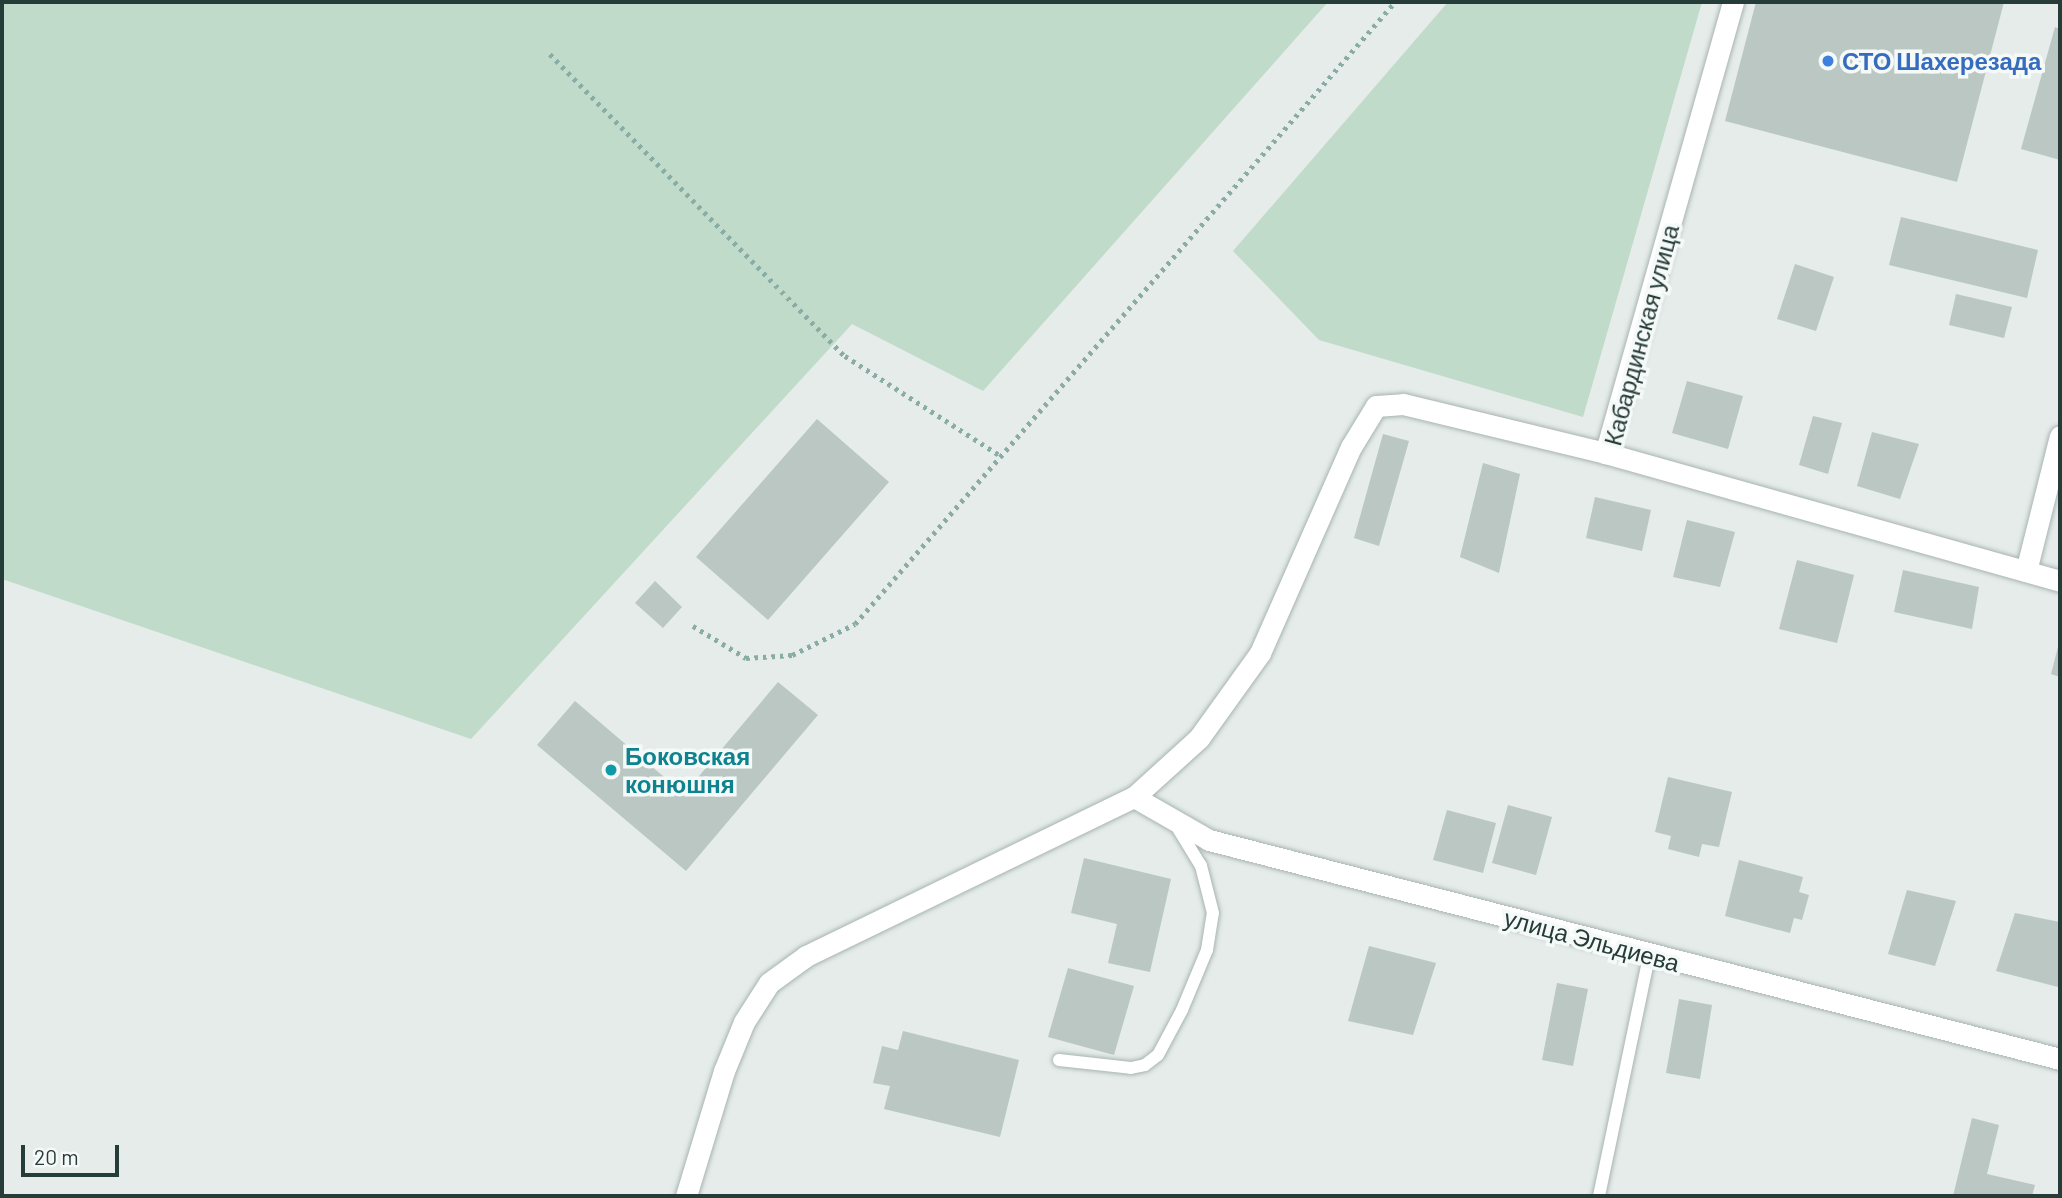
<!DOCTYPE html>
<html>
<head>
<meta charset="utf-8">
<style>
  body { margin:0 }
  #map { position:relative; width:2062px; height:1198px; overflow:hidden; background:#e5ecea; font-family:Barlow,sans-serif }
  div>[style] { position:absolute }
  .green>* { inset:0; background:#c0dbc9 }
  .building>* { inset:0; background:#bac7c3 }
  .path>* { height:4.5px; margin-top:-2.25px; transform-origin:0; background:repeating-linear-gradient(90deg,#89aca4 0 3.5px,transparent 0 8.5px) }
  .roads { filter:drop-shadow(0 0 2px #a8b4b1) drop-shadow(0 0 2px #a8b4b1) }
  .lane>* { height:12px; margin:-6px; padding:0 6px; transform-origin:6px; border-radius:6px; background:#fff }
  .street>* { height:21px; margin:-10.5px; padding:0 10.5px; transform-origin:10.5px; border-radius:10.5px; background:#fff }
  .dots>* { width:19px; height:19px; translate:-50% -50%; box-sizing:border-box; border:4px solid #f5f9f7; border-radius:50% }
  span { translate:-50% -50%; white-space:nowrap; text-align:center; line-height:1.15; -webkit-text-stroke:7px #f5f9f7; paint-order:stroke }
  .shop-label { font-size:24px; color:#366cbe; font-weight:700 }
  .left { translate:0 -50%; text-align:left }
  .street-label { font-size:24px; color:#263c38 }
  .culture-label { font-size:24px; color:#0d838f; font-weight:700 }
  .frame { position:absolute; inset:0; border:4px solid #263c38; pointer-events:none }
  .scale { position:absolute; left:21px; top:1145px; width:98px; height:32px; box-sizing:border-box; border:4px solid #263c38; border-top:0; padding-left:9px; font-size:21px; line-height:24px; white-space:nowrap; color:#263c38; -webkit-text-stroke:5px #f5f9f7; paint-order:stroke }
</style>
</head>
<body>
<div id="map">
  <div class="green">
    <i style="clip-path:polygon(2px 2px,1328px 2px,983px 391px,852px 324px,471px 739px,2px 579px)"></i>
    <i style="clip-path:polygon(1448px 2px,1702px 2px,1583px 417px,1319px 340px,1233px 251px)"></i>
  </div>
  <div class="building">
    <i style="clip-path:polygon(1756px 2px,2004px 2px,1957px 182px,1725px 121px)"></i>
    <i style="clip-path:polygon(2055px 27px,2060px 29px,2060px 160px,2021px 149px)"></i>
    <i style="clip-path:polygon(1901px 217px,2038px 250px,2027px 298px,1889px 265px)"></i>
    <i style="clip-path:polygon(1795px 264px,1834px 277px,1816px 331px,1777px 319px)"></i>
    <i style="clip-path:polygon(1956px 294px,2012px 307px,2004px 338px,1949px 325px)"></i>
    <i style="clip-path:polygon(1687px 381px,1743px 396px,1728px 449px,1672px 433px)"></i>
    <i style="clip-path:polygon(1813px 416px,1842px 423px,1828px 474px,1799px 465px)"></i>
    <i style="clip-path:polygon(817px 419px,889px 482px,768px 620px,696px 557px)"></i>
    <i style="clip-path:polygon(1872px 432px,1919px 444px,1900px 499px,1857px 486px)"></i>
    <i style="clip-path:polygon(1383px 434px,1409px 441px,1379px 546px,1354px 538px)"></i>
    <i style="clip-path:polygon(1483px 463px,1520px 474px,1499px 573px,1460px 557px)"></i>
    <i style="clip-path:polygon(1595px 497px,1651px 510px,1642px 551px,1586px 538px)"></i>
    <i style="clip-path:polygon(1687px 520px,1735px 532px,1720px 587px,1673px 577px)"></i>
    <i style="clip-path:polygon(1797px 560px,1854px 575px,1837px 643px,1779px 629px)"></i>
    <i style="clip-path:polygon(1903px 570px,1979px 587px,1972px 629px,1894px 612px)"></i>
    <i style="clip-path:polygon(655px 581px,682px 607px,663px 628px,635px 603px)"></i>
    <i style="clip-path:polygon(2059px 643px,2060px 643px,2060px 677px,2051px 674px)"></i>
    <i style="clip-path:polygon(778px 682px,818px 715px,686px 871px,537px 745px,575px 701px,684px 794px)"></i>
    <i style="clip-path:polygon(1668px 777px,1732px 792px,1719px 847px,1702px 844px,1699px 857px,1668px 849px,1671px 836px,1655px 832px)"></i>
    <i style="clip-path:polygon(1508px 805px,1552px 817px,1536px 875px,1492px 863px)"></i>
    <i style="clip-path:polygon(1447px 810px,1496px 823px,1483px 873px,1433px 860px)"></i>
    <i style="clip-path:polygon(1084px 858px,1171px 879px,1150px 972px,1108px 963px,1117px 924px,1071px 913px)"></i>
    <i style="clip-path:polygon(1739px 860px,1803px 877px,1799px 892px,1809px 895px,1802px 920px,1794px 918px,1790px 933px,1725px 916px)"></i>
    <i style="clip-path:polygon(1907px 890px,1956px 901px,1935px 966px,1888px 954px)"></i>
    <i style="clip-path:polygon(2015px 913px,2060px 922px,2058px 987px,1996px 971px)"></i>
    <i style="clip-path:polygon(1369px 946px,1436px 963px,1413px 1035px,1348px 1021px)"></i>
    <i style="clip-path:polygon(1068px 968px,1134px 986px,1114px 1055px,1048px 1037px)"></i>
    <i style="clip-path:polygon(1557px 983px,1588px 989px,1573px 1066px,1542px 1060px)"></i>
    <i style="clip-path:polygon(1679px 999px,1712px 1005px,1700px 1079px,1666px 1073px)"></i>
    <i style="clip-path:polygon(903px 1031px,1019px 1060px,1000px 1137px,884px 1109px,890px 1086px,873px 1083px,882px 1046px,898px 1050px)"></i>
    <i style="clip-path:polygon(1972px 1118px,1999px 1125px,1987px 1174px,2035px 1185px,2032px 1196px,1953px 1196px)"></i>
  </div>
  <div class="path">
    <i style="left:550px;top:54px;width:422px;rotate:45.7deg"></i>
    <i style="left:845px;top:356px;width:185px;rotate:32.7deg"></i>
    <i style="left:693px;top:626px;width:62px;rotate:31.1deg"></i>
    <i style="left:746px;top:658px;width:46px;rotate:-3.7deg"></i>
    <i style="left:792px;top:655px;width:70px;rotate:-26.2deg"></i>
    <i style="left:855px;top:624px;width:824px;rotate:-49.04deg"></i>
  </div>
  <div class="roads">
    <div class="lane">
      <i style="left:1059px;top:1060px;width:72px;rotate:6.3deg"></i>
      <i style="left:1131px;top:1068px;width:14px;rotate:-12deg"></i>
      <i style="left:1145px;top:1065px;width:16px;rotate:-38deg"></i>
      <i style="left:1158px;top:1055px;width:51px;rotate:-61.9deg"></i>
      <i style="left:1182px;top:1010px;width:65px;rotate:-67.4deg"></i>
      <i style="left:1207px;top:950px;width:37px;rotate:-81deg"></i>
      <i style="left:1213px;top:913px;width:49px;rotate:-104.3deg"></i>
      <i style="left:1201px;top:866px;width:48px;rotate:-121.4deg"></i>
      <i style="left:1599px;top:1196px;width:245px;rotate:-78.2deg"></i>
    </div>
    <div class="street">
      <i style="left:1733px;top:2px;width:469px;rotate:105.8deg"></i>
      <i style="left:1605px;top:453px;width:473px;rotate:15.7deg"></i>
      <i style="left:2026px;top:571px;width:139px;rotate:-75.9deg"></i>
      <i style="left:1134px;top:797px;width:86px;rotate:29.8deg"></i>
      <i style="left:1209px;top:840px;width:879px;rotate:14.43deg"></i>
      <i style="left:686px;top:1196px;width:131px;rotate:-73.1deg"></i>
      <i style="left:724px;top:1071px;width:53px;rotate:-67.8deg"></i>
      <i style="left:744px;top:1022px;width:46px;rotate:-57.3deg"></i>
      <i style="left:769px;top:983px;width:46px;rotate:-36.1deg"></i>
      <i style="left:806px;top:956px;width:365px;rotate:-25.9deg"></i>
      <i style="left:1134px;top:797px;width:88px;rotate:-42.2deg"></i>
      <i style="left:1199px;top:738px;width:105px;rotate:-54.3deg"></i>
      <i style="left:1260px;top:653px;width:225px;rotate:-66.2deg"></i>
      <i style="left:1351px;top:447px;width:48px;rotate:-58.6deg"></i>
      <i style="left:1376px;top:406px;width:27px;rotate:-4deg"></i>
      <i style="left:1403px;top:404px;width:208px;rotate:13.6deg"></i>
    </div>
  </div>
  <div class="dots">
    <i style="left:1828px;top:61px;background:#3f7fe0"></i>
    <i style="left:611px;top:770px;background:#0f9aa8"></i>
  </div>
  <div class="shop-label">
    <span class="left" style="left:1842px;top:61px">СТО Шахерезада</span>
  </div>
  <div class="street-label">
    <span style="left:1641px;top:335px;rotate:-75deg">Кабардинская улица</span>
    <span style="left:1592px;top:940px;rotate:15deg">улица Эльдиева</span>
  </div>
  <div class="culture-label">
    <span class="left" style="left:625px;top:770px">Боковская<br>конюшня</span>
  </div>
  <div class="frame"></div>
  <div class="scale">20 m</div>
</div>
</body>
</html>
